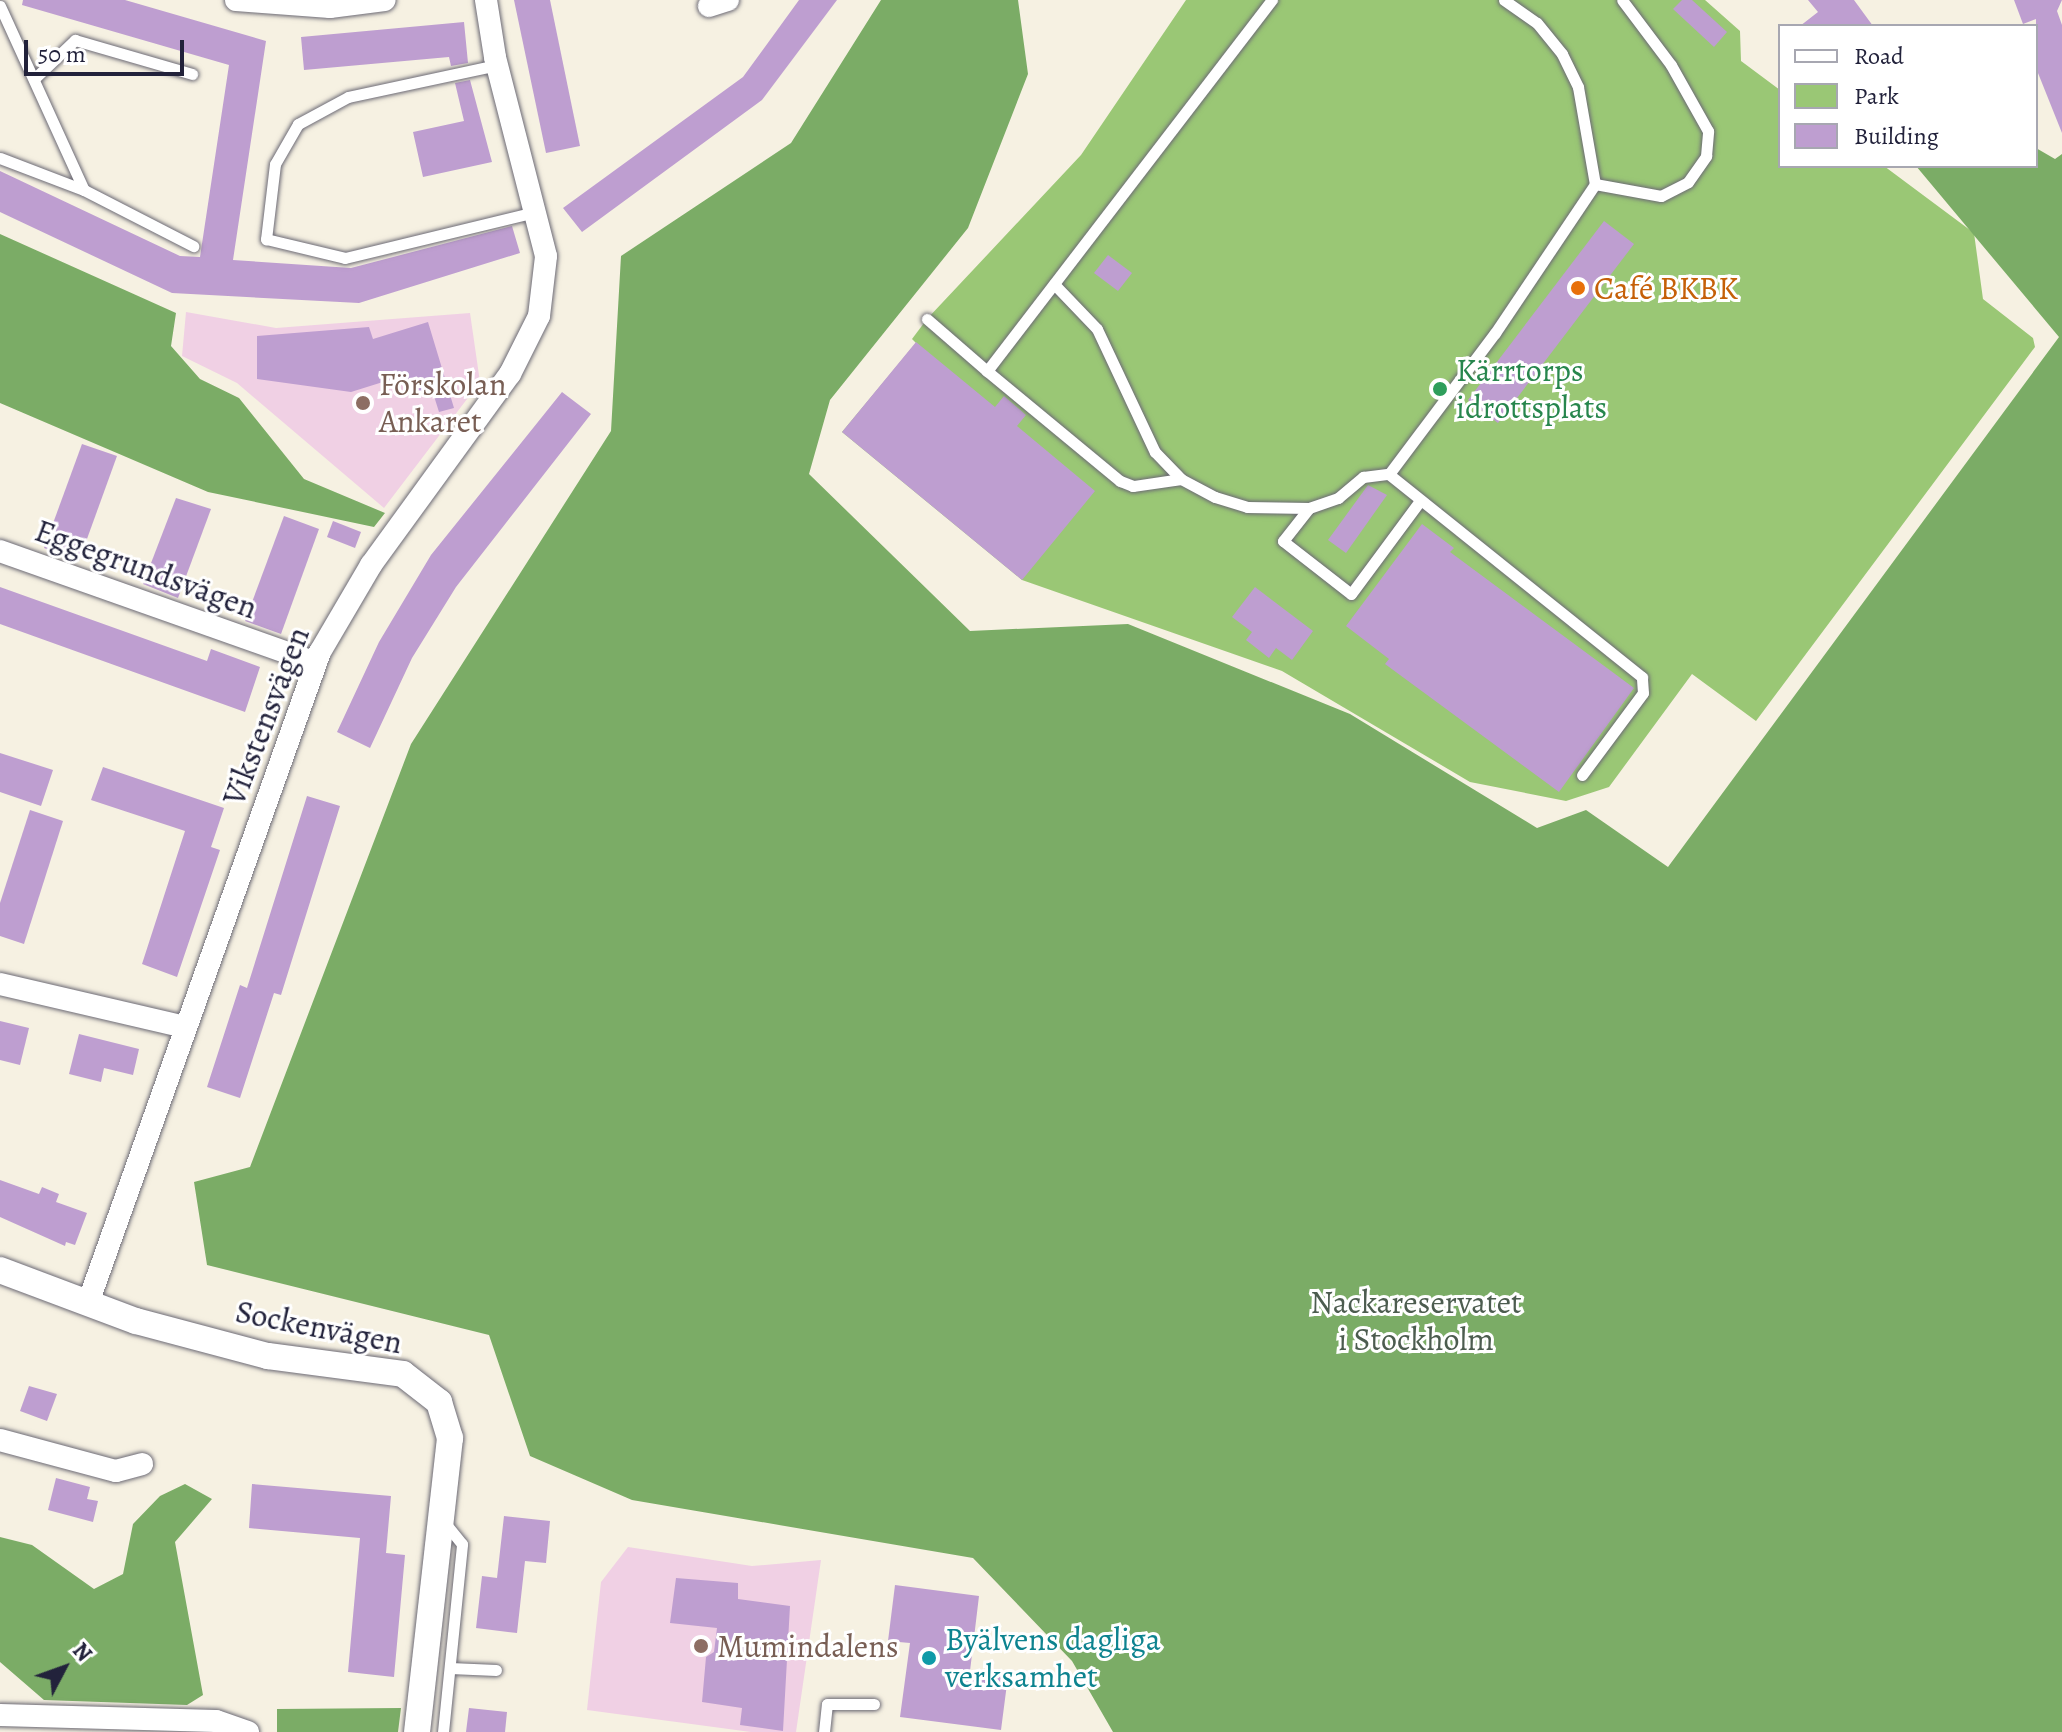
<!DOCTYPE html>
<html>
<head>
<meta charset="utf-8">
<style>
  body { margin:0 }
  #map { position:relative; width:2062px; height:1732px; overflow:hidden; background:#f6f1e2; font-family:Alegreya,serif }
  div>[style] { position:absolute }
  .built>* { inset:0; background:#f0d0e4 }
  .green>* { inset:0; background:#9ac775 }
  .forest>* { inset:0; background:#7bac66 }
  .building>* { inset:0; background:#be9ed0 }
  .roads { filter:drop-shadow(0 0 2px #6c6a75) drop-shadow(0 0 2px #6c6a75) }
  .service>* { height:11px; margin:-5.5px; padding:0 5.5px; transform-origin:5.5px; border-radius:5.5px; background:#fff }
  .minor>* { height:22px; margin:-11px; padding:0 11px; transform-origin:11px; border-radius:11px; background:#fff }
  .tertiary>* { height:26px; margin:-13px; padding:0 13px; transform-origin:13px; border-radius:13px; background:#fff }
  .dots>* { width:22px; height:22px; translate:-50% -50%; box-sizing:border-box; border:4px solid #fff; border-radius:50% }
  span { translate:-50% -50%; white-space:nowrap; text-align:center; line-height:1.15; -webkit-text-stroke:6px #fff; paint-order:stroke }
  .food-label { font-size:32px; color:#c56008 }
  .left { translate:0 -50%; text-align:left }
  .leisure-label { font-size:32px; color:#27864d }
  .education-label { font-size:32px; color:#785e54 }
  .street-label { font-size:32px; color:#22223b }
  .park-label { font-size:32px; color:#4c5c4f }
  .culture-label { font-size:32px; color:#0d838f }
  .legend { position:absolute; left:1778px; top:24px; width:260px; height:144px; box-sizing:border-box; background:#fff; border:2px solid #a7a7b1; margin:0; padding:10px 14px; list-style:none; font-size:24px; color:#22223b }
  .legend li { display:flex; align-items:center; gap:16px; height:40px }
  .legend b { width:40px; border:2px solid #a7a7b1 }
  .north { position:absolute; left:24px; top:1628px; width:80px; height:80px; -webkit-text-stroke:6px #fff; paint-order:stroke; rotate:49deg; font-size:22px; font-weight:700; line-height:32px; text-align:center; color:#22223b }
  .north::after { content:''; display:block; margin:auto; width:28px; height:36px; background:#22223b; clip-path:polygon(50% 0,100% 100%,50% 72%,0 100%) }
  .scale { position:absolute; left:24px; top:40px; width:160px; height:36px; box-sizing:border-box; border:4px solid #22223b; border-top:0; padding-left:10px; font-size:24px; line-height:28px; white-space:nowrap; color:#22223b; -webkit-text-stroke:6px #fff; paint-order:stroke }
</style>
</head>
<body>
<div id="map">
  <div class="built">
    <i style="clip-path:polygon(186px 312px,276px 328px,470px 313px,480px 382px,384px 508px,237px 383px,182px 356px)"></i>
    <i style="clip-path:polygon(628px 1547px,752px 1566px,821px 1560px,796px 1732px,751px 1732px,587px 1710px,601px 1582px)"></i>
  </div>
  <div class="green">
    <i style="clip-path:polygon(1186px 0,1705px 0,1740px 31px,1741px 61px,1780px 90px,1780px 166px,1884px 166px,1974px 233px,1983px 299px,2033px 338px,2035px 347px,1756px 721px,1692px 674px,1609px 787px,1566px 801px,1470px 782px,1282px 671px,1022px 580px,842px 432px,916px 343px,912px 339px,927px 319px,1081px 155px)"></i>
  </div>
  <div class="forest">
    <i style="clip-path:polygon(881px 0,1018px 0,1028px 74px,968px 228px,830px 400px,809px 474px,970px 631px,1128px 624px,1350px 714px,1537px 828px,1586px 810px,1668px 867px,2059px 337px,1916px 166px,2036px 166px,2036px 148px,2055px 159px,2062px 154px,2062px 1732px,1113px 1732px,1072px 1661px,973px 1558px,632px 1500px,530px 1456px,489px 1335px,207px 1265px,194px 1182px,250px 1167px,411px 744px,611px 431px,621px 256px,791px 143px)"></i>
    <i style="clip-path:polygon(0 234px,176px 313px,171px 346px,200px 379px,239px 398px,304px 479px,385px 513px,374px 527px,208px 492px,0 403px)"></i>
    <i style="clip-path:polygon(185px 1484px,212px 1499px,175px 1542px,203px 1695px,187px 1705px,44px 1700px,0 1662px,0 1537px,32px 1545px,94px 1589px,123px 1574px,133px 1524px,160px 1496px)"></i>
    <i style="clip-path:polygon(401px 1708px,398px 1732px,277px 1732px,277px 1709px)"></i>
  </div>
  <div class="building">
    <i style="clip-path:polygon(23px 0,125px 0,266px 41px,233px 260px,351px 268px,512px 226px,520px 253px,359px 303px,172px 293px,0 212px,0 171px,180px 256px,200px 257px,229px 65px,22px 5px)"></i>
    <i style="clip-path:polygon(514px 0,550px 0,580px 146px,546px 153px)"></i>
    <i style="clip-path:polygon(799px 0,837px 0,762px 100px,582px 232px,563px 208px,743px 77px)"></i>
    <i style="clip-path:polygon(1682px 0,1692px 0,1727px 32px,1714px 47px,1673px 9px)"></i>
    <i style="clip-path:polygon(1808px 0,1854px 0,1873px 26px,1800px 26px,1818px 12px)"></i>
    <i style="clip-path:polygon(2014px 0,2062px 0,2057px 11px,2062px 25px,2062px 133px,2036px 68px,2036px 19px,2023px 24px)"></i>
    <i style="clip-path:polygon(464px 22px,468px 63px,451px 66px,449px 57px,304px 70px,301px 37px)"></i>
    <i style="clip-path:polygon(470px 80px,492px 162px,423px 177px,413px 132px,464px 121px,455px 83px)"></i>
    <i style="clip-path:polygon(1604px 221px,1634px 244px,1498px 423px,1468px 400px)"></i>
    <i style="clip-path:polygon(1108px 255px,1132px 273px,1118px 291px,1094px 273px)"></i>
    <i style="clip-path:polygon(428px 322px,454px 408px,439px 412px,433px 393px,410px 398px,402px 376px,351px 392px,257px 379px,257px 336px,369px 327px,373px 339px)"></i>
    <i style="clip-path:polygon(916px 342px,995px 407px,1004px 396px,1026px 415px,1017px 426px,1095px 491px,1022px 580px,842px 432px)"></i>
    <i style="clip-path:polygon(562px 392px,591px 414px,456px 587px,412px 658px,370px 748px,337px 732px,379px 642px,431px 555px)"></i>
    <i style="clip-path:polygon(82px 444px,117px 456px,79px 561px,44px 548px)"></i>
    <i style="clip-path:polygon(1368px 485px,1387px 495px,1346px 553px,1328px 540px)"></i>
    <i style="clip-path:polygon(176px 498px,211px 509px,178px 598px,143px 584px)"></i>
    <i style="clip-path:polygon(284px 516px,319px 529px,281px 634px,245px 621px)"></i>
    <i style="clip-path:polygon(333px 521px,361px 532px,355px 548px,327px 537px)"></i>
    <i style="clip-path:polygon(1422px 524px,1454px 548px,1450px 552px,1634px 688px,1559px 792px,1385px 664px,1389px 659px,1346px 626px)"></i>
    <i style="clip-path:polygon(0 587px,207px 661px,211px 649px,260px 667px,245px 712px,0 624px)"></i>
    <i style="clip-path:polygon(1255px 587px,1313px 631px,1292px 660px,1276px 648px,1269px 658px,1246px 640px,1252px 632px,1232px 617px)"></i>
    <i style="clip-path:polygon(0 753px,53px 770px,41px 806px,0 792px)"></i>
    <i style="clip-path:polygon(103px 767px,224px 808px,211px 847px,220px 850px,177px 977px,142px 964px,185px 831px,91px 800px)"></i>
    <i style="clip-path:polygon(307px 796px,340px 806px,281px 995px,274px 993px,240px 1098px,207px 1087px,240px 985px,247px 988px)"></i>
    <i style="clip-path:polygon(30px 810px,63px 821px,24px 944px,0 936px,0 903px)"></i>
    <i style="clip-path:polygon(0 1021px,29px 1028px,20px 1065px,0 1060px)"></i>
    <i style="clip-path:polygon(79px 1034px,139px 1049px,133px 1075px,104px 1068px,101px 1082px,69px 1074px)"></i>
    <i style="clip-path:polygon(0 1180px,39px 1194px,42px 1187px,59px 1194px,56px 1202px,87px 1213px,75px 1245px,66px 1242px,65px 1246px,0 1217px)"></i>
    <i style="clip-path:polygon(29px 1386px,57px 1394px,47px 1421px,20px 1411px)"></i>
    <i style="clip-path:polygon(56px 1478px,90px 1487px,87px 1499px,98px 1501px,93px 1522px,48px 1510px)"></i>
    <i style="clip-path:polygon(252px 1484px,391px 1496px,386px 1553px,405px 1555px,394px 1677px,348px 1672px,360px 1538px,249px 1528px)"></i>
    <i style="clip-path:polygon(504px 1516px,550px 1521px,546px 1563px,525px 1561px,517px 1633px,476px 1628px,482px 1576px,497px 1578px)"></i>
    <i style="clip-path:polygon(676px 1578px,738px 1583px,738px 1599px,790px 1606px,783px 1731px,740px 1725px,742px 1708px,702px 1702px,706px 1657px,714px 1652px,717px 1628px,670px 1623px)"></i>
    <i style="clip-path:polygon(895px 1585px,979px 1596px,970px 1671px,1008px 1676px,1001px 1730px,900px 1717px,910px 1643px,888px 1641px)"></i>
    <i style="clip-path:polygon(469px 1708px,507px 1712px,505px 1732px,466px 1732px)"></i>
  </div>
  <div class="roads">
    <div class="service">
      <i style="left:1504px;top:0;width:40px;rotate:34.9deg"></i>
      <i style="left:1537px;top:23px;width:40px;rotate:51deg"></i>
      <i style="left:1562px;top:54px;width:37px;rotate:64deg"></i>
      <i style="left:1578px;top:87px;width:98px;rotate:80.1deg"></i>
      <i style="left:1595px;top:184px;width:67px;rotate:10.3deg"></i>
      <i style="left:1661px;top:196px;width:30px;rotate:-27deg"></i>
      <i style="left:1688px;top:182px;width:32px;rotate:-55deg"></i>
      <i style="left:1706px;top:156px;width:25px;rotate:-85deg"></i>
      <i style="left:1708px;top:131px;width:76px;rotate:-119.3deg"></i>
      <i style="left:1671px;top:65px;width:81px;rotate:-127deg"></i>
      <i style="left:0;top:6px;width:202px;rotate:65.5deg"></i>
      <i style="left:84px;top:190px;width:123px;rotate:27.2deg"></i>
      <i style="left:497px;top:65px;width:152px;rotate:167.9deg"></i>
      <i style="left:348px;top:97px;width:57px;rotate:151.6deg"></i>
      <i style="left:298px;top:124px;width:46px;rotate:119.9deg"></i>
      <i style="left:275px;top:164px;width:76px;rotate:96.8deg"></i>
      <i style="left:266px;top:239px;width:81px;rotate:13.5deg"></i>
      <i style="left:345px;top:258px;width:195px;rotate:-13.6deg"></i>
      <i style="left:36px;top:77px;width:54px;rotate:-43.5deg"></i>
      <i style="left:75px;top:40px;width:122px;rotate:16.2deg"></i>
      <i style="left:0;top:158px;width:90px;rotate:20.9deg"></i>
      <i style="left:1054px;top:284px;width:62px;rotate:46.3deg"></i>
      <i style="left:1097px;top:329px;width:136px;rotate:64.8deg"></i>
      <i style="left:1155px;top:452px;width:37px;rotate:46deg"></i>
      <i style="left:1181px;top:479px;width:38px;rotate:28deg"></i>
      <i style="left:1215px;top:497px;width:34px;rotate:17deg"></i>
      <i style="left:1247px;top:507px;width:62px;rotate:0.9deg"></i>
      <i style="left:1309px;top:508px;width:42px;rotate:128.2deg"></i>
      <i style="left:1283px;top:541px;width:86px;rotate:37.9deg"></i>
      <i style="left:1351px;top:594px;width:114px;rotate:-53.5deg"></i>
      <i style="left:927px;top:319px;width:79px;rotate:40.9deg"></i>
      <i style="left:1181px;top:479px;width:49px;rotate:171.7deg"></i>
      <i style="left:1133px;top:486px;width:14px;rotate:-159deg"></i>
      <i style="left:1120px;top:481px;width:173px;rotate:-140.4deg"></i>
      <i style="left:987px;top:371px;width:468px;rotate:-52.5deg"></i>
      <i style="left:1309px;top:508px;width:31px;rotate:-19deg"></i>
      <i style="left:1338px;top:498px;width:33px;rotate:-40deg"></i>
      <i style="left:1363px;top:477px;width:26px;rotate:-7deg"></i>
      <i style="left:1582px;top:775px;width:102px;rotate:-53.4deg"></i>
      <i style="left:1643px;top:693px;width:16px;rotate:-94deg"></i>
      <i style="left:1642px;top:677px;width:324px;rotate:-141.3deg"></i>
      <i style="left:1389px;top:474px;width:176px;rotate:-53.1deg"></i>
      <i style="left:1495px;top:333px;width:179px;rotate:-56.1deg"></i>
      <i style="left:450px;top:1668px;width:46px;rotate:2.5deg"></i>
      <i style="left:443px;top:1732px;width:189px;rotate:-84.2deg"></i>
      <i style="left:462px;top:1544px;width:27px;rotate:-129deg"></i>
      <i style="left:824px;top:1732px;width:28px;rotate:-84deg"></i>
      <i style="left:827px;top:1704px;width:47px"></i>
    </div>
    <div class="minor">
      <i style="left:236px;top:0;width:94px;rotate:4.3deg"></i>
      <i style="left:330px;top:7px;width:55px;rotate:-7.3deg"></i>
      <i style="left:709px;top:6px;width:20px;rotate:-18deg"></i>
      <i style="left:0;top:551px;width:335px;rotate:19.5deg"></i>
      <i style="left:0;top:984px;width:190px;rotate:13.1deg"></i>
      <i style="left:88px;top:1303px;width:691px;rotate:-70.39deg"></i>
      <i style="left:320px;top:652px;width:101px;rotate:-59.6deg"></i>
      <i style="left:371px;top:565px;width:236px;rotate:-54deg"></i>
      <i style="left:510px;top:374px;width:65px;rotate:-63.4deg"></i>
      <i style="left:539px;top:316px;width:60px;rotate:-83.3deg"></i>
      <i style="left:546px;top:256px;width:205px;rotate:-104.4deg"></i>
      <i style="left:495px;top:57px;width:58px;rotate:-99deg"></i>
      <i style="left:0;top:1440px;width:120px;rotate:15deg"></i>
      <i style="left:116px;top:1471px;width:27px;rotate:-15deg"></i>
      <i style="left:0;top:1715px;width:216px;rotate:1.6deg"></i>
      <i style="left:216px;top:1721px;width:34px;rotate:19deg"></i>
    </div>
    <div class="tertiary">
      <i style="left:0;top:1270px;width:145px;rotate:20.6deg"></i>
      <i style="left:136px;top:1321px;width:137px;rotate:14.9deg"></i>
      <i style="left:268px;top:1356px;width:136px;rotate:7.6deg"></i>
      <i style="left:403px;top:1374px;width:46px;rotate:37.9deg"></i>
      <i style="left:439px;top:1402px;width:38px;rotate:73deg"></i>
      <i style="left:450px;top:1438px;width:296px;rotate:96.4deg"></i>
    </div>
  </div>
  <div class="dots">
    <i style="left:1578px;top:288px;background:#e8710a"></i>
    <i style="left:1440px;top:389px;background:#2e9e5b"></i>
    <i style="left:363px;top:403px;background:#8d6e63"></i>
    <i style="left:701px;top:1646px;background:#8d6e63"></i>
    <i style="left:929px;top:1658px;background:#0f9aa8"></i>
  </div>
  <div class="food-label">
    <span class="left" style="left:1594px;top:288px">Café BKBK</span>
  </div>
  <div class="leisure-label">
    <span class="left" style="left:1456px;top:389px">Kärrtorps<br>idrottsplats</span>
  </div>
  <div class="education-label">
    <span class="left" style="left:379px;top:403px">Förskolan<br>Ankaret</span>
    <span class="left" style="left:717px;top:1646px">Mumindalens</span>
  </div>
  <div class="street-label">
    <span style="left:146px;top:569px;rotate:20deg">Eggegrundsvägen</span>
    <span style="left:266px;top:716px;rotate:-69deg">Vikstensvägen</span>
    <span style="left:319px;top:1327px;rotate:11deg">Sockenvägen</span>
  </div>
  <div class="park-label">
    <span style="left:1416px;top:1321px">Nackareservatet<br>i Stockholm</span>
  </div>
  <div class="culture-label">
    <span class="left" style="left:945px;top:1658px">Byälvens dagliga<br>verksamhet</span>
  </div>
  <ul class="legend">
  <li><b style="height:10px;background:#fff"></b>Road</li>
  <li><b style="height:22px;background:#9ac775"></b>Park</li>
  <li><b style="height:22px;background:#be9ed0"></b>Building</li>
  </ul>
  <div class="north">N</div>
  <div class="scale">50 m</div>
</div>
</body>
</html>
